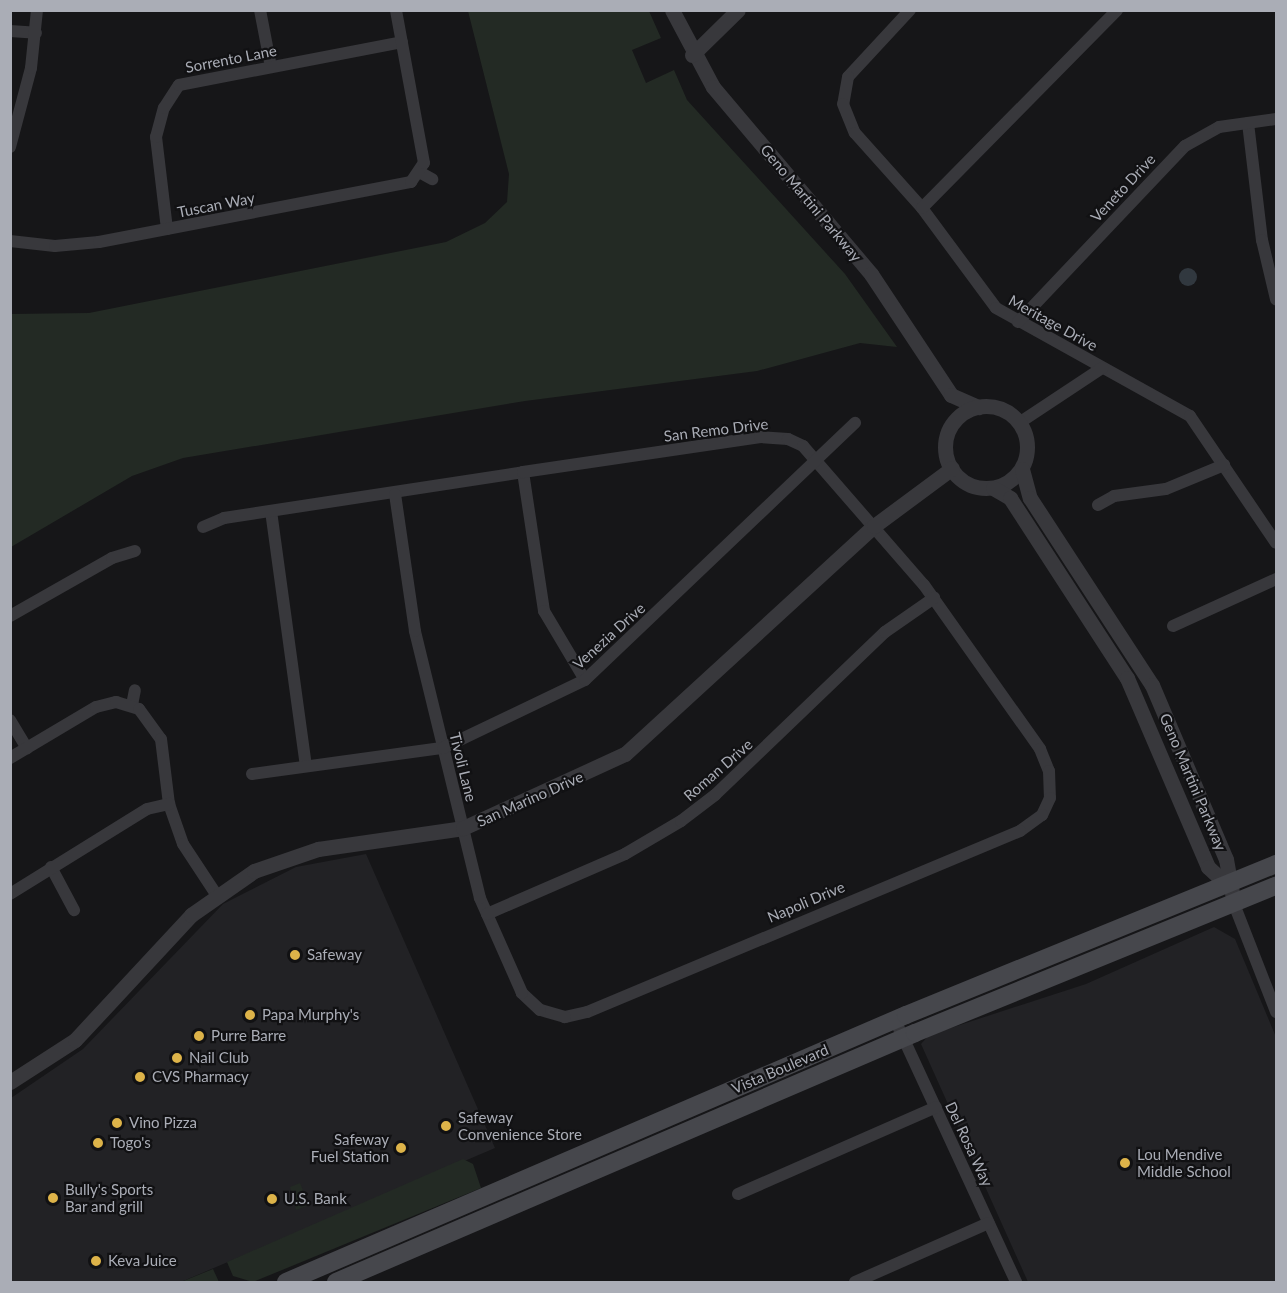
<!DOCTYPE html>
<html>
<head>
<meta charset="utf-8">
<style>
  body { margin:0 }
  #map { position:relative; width:1287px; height:1293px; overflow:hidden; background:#161618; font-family:Lato,sans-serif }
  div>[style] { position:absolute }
  .built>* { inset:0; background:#222225 }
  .green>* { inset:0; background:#232a24 }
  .water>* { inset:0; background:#31383f }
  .round { border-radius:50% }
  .minor>* { height:12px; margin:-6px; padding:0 6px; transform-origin:6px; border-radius:6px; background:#38383c }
  .tertiary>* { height:15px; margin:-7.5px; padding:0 7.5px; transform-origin:7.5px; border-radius:7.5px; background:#38383c }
  .tertiary>.ring { margin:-7.5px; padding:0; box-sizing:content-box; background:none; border:15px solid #38383c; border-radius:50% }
  .secondary>* { height:18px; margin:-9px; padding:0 9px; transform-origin:9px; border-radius:9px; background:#46474c }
  .dots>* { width:16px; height:16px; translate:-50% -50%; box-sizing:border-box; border:3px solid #111113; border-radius:50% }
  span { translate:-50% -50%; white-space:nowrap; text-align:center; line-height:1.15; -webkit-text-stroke:4.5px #111113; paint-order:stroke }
  .street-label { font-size:15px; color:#aaadb6 }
  .poi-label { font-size:15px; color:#aaadb6 }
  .left { translate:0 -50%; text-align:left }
  .right { translate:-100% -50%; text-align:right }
  .frame { position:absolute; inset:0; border:12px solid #aaadb6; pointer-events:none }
</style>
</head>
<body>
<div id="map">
  <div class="built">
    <i style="clip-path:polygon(366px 854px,495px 1148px,181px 1282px,11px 1282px,11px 1098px,83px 1049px,223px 904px,296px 867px)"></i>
    <i style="clip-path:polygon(1214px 927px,1235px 939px,1276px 1037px,1276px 1282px,1028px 1282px,921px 1044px,929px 1035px,1086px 984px)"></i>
  </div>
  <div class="green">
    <i style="clip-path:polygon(468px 11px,649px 11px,661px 38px,632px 50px,646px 83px,674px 70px,687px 100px,845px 274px,897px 347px,860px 343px,757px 371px,525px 401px,183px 458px,132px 476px,11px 547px,11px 314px,89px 313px,446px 242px,485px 223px,507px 202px,509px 174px)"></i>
    <i style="clip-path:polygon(463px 1159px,473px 1164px,481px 1188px,253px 1282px,233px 1276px,227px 1262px)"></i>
    <i style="clip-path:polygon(300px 1183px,309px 1205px,296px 1210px,290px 1187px)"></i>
    <i style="clip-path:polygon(213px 1269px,219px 1282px,181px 1282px)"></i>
  </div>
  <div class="water">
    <i class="round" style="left:1179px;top:268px;width:18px;height:18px"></i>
  </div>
  <div class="minor">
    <i style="left:260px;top:10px;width:58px;rotate:79.1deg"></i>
    <i style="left:910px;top:10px;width:91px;rotate:132.8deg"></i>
    <i style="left:848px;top:77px;width:27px;rotate:100deg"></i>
    <i style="left:843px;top:104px;width:31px;rotate:68deg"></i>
    <i style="left:855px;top:133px;width:101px;rotate:48.2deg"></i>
    <i style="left:922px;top:208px;width:124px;rotate:53.5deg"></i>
    <i style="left:996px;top:308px;width:222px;rotate:29.1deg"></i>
    <i style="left:1190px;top:416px;width:153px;rotate:55.9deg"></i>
    <i style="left:10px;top:31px;width:26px;rotate:4deg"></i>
    <i style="left:1248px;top:123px;width:118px;rotate:83.2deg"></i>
    <i style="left:1262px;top:240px;width:61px;rotate:76.7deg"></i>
    <i style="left:10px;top:147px;width:82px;rotate:-75.1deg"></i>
    <i style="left:31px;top:68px;width:58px;rotate:-84.1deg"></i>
    <i style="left:421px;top:173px;width:13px;rotate:29deg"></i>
    <i style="left:922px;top:208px;width:278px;rotate:-45.4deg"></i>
    <i style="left:167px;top:229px;width:93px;rotate:-96.8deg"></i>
    <i style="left:156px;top:137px;width:30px;rotate:-75deg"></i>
    <i style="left:164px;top:108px;width:27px;rotate:-57deg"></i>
    <i style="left:179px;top:85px;width:227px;rotate:-10.9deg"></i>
    <i style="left:10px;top:241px;width:45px;rotate:6.3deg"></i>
    <i style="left:55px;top:246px;width:44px;rotate:-5.2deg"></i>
    <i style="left:99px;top:242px;width:318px;rotate:-10.9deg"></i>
    <i style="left:411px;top:182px;width:23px;rotate:-56deg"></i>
    <i style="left:424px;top:163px;width:156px;rotate:-100.4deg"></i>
    <i style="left:1018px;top:322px;width:243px;rotate:-46.5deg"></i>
    <i style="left:1185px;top:146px;width:39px;rotate:-29deg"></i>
    <i style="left:1219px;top:127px;width:58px;rotate:-8deg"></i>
    <i style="left:1019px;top:423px;width:100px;rotate:-33.5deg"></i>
    <i style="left:523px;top:472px;width:141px;rotate:81.4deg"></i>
    <i style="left:544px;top:611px;width:80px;rotate:59.3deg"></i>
    <i style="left:1098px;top:505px;width:18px;rotate:-29deg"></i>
    <i style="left:1114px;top:496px;width:52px;rotate:-7.7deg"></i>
    <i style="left:1166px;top:489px;width:63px;rotate:-22.5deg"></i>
    <i style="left:271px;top:511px;width:256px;rotate:82.2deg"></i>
    <i style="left:203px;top:527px;width:23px;rotate:-23deg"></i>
    <i style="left:224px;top:518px;width:303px;rotate:-8.7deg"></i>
    <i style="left:523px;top:472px;width:240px;rotate:-8.4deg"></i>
    <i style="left:760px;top:437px;width:28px;rotate:4deg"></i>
    <i style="left:788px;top:439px;width:17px;rotate:25deg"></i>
    <i style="left:803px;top:446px;width:184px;rotate:49deg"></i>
    <i style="left:924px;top:585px;width:201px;rotate:54.7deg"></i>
    <i style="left:1040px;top:749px;width:24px;rotate:68deg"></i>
    <i style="left:1049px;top:771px;width:27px;rotate:88deg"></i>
    <i style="left:1050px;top:798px;width:19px;rotate:115deg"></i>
    <i style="left:1042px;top:815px;width:27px;rotate:144deg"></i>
    <i style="left:1020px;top:831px;width:469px;rotate:157.3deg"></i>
    <i style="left:587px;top:1012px;width:23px;rotate:167deg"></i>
    <i style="left:565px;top:1017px;width:26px;rotate:-164deg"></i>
    <i style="left:540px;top:1010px;width:25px;rotate:-137deg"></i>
    <i style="left:522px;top:993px;width:104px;rotate:-113.9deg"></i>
    <i style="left:480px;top:898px;width:275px;rotate:-103.7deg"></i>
    <i style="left:415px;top:631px;width:138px;rotate:-98.3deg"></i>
    <i style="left:10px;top:616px;width:117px;rotate:-29.6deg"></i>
    <i style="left:112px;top:558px;width:24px;rotate:-17deg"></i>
    <i style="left:1173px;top:626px;width:113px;rotate:-24.5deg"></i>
    <i style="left:132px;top:705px;width:15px;rotate:-79deg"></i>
    <i style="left:10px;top:720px;width:33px;rotate:59deg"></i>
    <i style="left:10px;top:758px;width:100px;rotate:-30.7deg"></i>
    <i style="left:96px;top:707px;width:21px;rotate:-14deg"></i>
    <i style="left:116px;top:702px;width:24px;rotate:17deg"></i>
    <i style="left:139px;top:709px;width:37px;rotate:54deg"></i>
    <i style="left:161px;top:739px;width:65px;rotate:83deg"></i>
    <i style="left:169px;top:804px;width:42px;rotate:70.7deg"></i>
    <i style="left:183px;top:844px;width:60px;rotate:56.6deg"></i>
    <i style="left:252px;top:774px;width:193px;rotate:-7.8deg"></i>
    <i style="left:443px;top:748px;width:157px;rotate:-25.6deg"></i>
    <i style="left:585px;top:680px;width:373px;rotate:-43.6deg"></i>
    <i style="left:51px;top:867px;width:49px;rotate:61.9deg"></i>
    <i style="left:10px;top:894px;width:161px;rotate:-31.8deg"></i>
    <i style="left:147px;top:809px;width:23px;rotate:-13deg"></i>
    <i style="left:1234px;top:904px;width:116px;rotate:68.7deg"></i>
    <i style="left:487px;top:914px;width:150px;rotate:-23.5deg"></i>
    <i style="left:625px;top:854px;width:65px;rotate:-30.5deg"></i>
    <i style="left:681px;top:821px;width:43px;rotate:-37.4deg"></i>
    <i style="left:715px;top:795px;width:236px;rotate:-43.8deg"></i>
    <i style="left:885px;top:632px;width:60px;rotate:-34.8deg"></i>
    <i style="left:895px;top:1020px;width:289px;rotate:65.2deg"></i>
    <i style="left:738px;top:1194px;width:216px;rotate:-23.7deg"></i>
    <i style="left:855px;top:1282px;width:146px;rotate:-23.8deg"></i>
  </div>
  <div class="tertiary">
    <i style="left:672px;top:10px;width:87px;rotate:62deg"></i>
    <i style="left:713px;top:87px;width:245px;rotate:49.8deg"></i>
    <i style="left:871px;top:274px;width:145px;rotate:56.5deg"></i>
    <i style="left:951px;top:395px;width:30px;rotate:24deg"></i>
    <i style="left:692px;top:55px;width:64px;rotate:-44.4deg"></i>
    <i class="ring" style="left:945px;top:406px;width:67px;height:67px"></i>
    <i style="left:1022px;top:469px;width:30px;rotate:75deg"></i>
    <i style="left:1030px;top:498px;width:223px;rotate:56.9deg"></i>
    <i style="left:1152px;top:685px;width:189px;rotate:67deg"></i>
    <i style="left:1226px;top:859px;width:46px;rotate:79.9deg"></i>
    <i style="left:993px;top:488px;width:20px;rotate:30deg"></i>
    <i style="left:1010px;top:498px;width:215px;rotate:57deg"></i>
    <i style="left:1127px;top:678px;width:206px;rotate:66.8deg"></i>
    <i style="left:1208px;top:867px;width:26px;rotate:43deg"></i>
    <i style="left:10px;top:1082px;width:77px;rotate:-32.9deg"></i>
    <i style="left:75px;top:1040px;width:171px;rotate:-47.1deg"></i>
    <i style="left:191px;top:915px;width:77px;rotate:-34.9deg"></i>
    <i style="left:254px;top:871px;width:68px;rotate:-19deg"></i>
    <i style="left:318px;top:849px;width:147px;rotate:-8.2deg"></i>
    <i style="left:463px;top:828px;width:178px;rotate:-24.6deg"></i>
    <i style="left:625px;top:754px;width:338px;rotate:-42.5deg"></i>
    <i style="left:874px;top:526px;width:97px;rotate:-36.6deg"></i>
  </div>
  <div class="secondary">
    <i style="left:286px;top:1282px;width:675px;rotate:-23.3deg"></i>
    <i style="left:906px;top:1015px;width:400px;rotate:-22.2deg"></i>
    <i style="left:336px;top:1282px;width:630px;rotate:-23.27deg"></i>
    <i style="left:915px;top:1033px;width:390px;rotate:-22.2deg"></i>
  </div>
  <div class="dots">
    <i style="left:295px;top:955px;background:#ddb349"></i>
    <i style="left:250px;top:1015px;background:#ddb349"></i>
    <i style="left:199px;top:1036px;background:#ddb349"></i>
    <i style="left:177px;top:1058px;background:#ddb349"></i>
    <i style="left:140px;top:1077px;background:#ddb349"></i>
    <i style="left:117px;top:1123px;background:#ddb349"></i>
    <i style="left:446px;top:1126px;background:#ddb349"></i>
    <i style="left:98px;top:1143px;background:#ddb349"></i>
    <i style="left:401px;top:1148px;background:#ddb349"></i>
    <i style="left:1125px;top:1163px;background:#ddb349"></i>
    <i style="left:53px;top:1198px;background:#ddb349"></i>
    <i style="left:272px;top:1199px;background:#ddb349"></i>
    <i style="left:96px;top:1261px;background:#ddb349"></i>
  </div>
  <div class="street-label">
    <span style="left:231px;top:59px;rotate:-11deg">Sorrento Lane</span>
    <span style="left:1123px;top:188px;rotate:-47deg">Veneto Drive</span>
    <span style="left:811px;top:203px;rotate:50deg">Geno Martini Parkway</span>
    <span style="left:216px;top:205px;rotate:-11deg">Tuscan Way</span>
    <span style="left:1053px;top:323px;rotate:29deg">Meritage Drive</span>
    <span style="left:716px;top:430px;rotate:-7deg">San Remo Drive</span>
    <span style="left:609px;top:636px;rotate:-42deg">Venezia Drive</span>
    <span style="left:463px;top:767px;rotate:76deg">Tivoli Lane</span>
    <span style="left:718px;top:770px;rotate:-41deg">Roman Drive</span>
    <span style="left:1193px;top:782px;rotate:67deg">Geno Martini Parkway</span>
    <span style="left:530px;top:799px;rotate:-24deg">San Marino Drive</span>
    <span style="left:806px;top:902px;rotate:-23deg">Napoli Drive</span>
    <span style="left:780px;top:1069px;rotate:-23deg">Vista Boulevard</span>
    <span style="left:969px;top:1144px;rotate:65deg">Del Rosa Way</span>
  </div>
  <div class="poi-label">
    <span class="left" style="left:307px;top:955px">Safeway</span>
    <span class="left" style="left:262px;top:1015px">Papa Murphy's</span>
    <span class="left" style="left:211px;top:1036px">Purre Barre</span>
    <span class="left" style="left:189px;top:1058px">Nail Club</span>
    <span class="left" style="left:152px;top:1077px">CVS Pharmacy</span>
    <span class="left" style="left:458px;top:1126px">Safeway<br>Convenience Store</span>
    <span class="left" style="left:129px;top:1123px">Vino Pizza</span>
    <span class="right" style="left:389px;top:1148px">Safeway<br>Fuel Station</span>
    <span class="left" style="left:110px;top:1143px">Togo's</span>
    <span class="left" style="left:1137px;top:1163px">Lou Mendive<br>Middle School</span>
    <span class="left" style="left:65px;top:1198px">Bully's Sports<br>Bar and grill</span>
    <span class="left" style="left:284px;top:1199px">U.S. Bank</span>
    <span class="left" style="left:108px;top:1261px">Keva Juice</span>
  </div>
  <div class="frame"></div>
</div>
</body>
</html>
